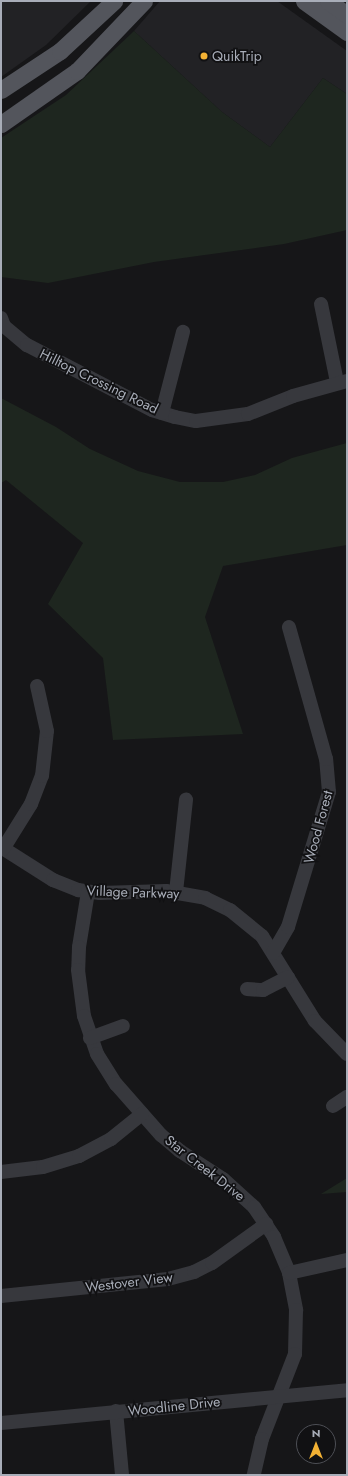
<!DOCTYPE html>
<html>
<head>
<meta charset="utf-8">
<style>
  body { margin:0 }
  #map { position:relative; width:348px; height:1476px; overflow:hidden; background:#161618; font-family:Jost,sans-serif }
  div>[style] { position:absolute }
  .built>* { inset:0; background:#222225 }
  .green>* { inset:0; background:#1e261f }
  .minor>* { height:14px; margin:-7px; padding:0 7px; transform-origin:7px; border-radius:7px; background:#37383d }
  .major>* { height:17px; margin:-8.5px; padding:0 8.5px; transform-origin:8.5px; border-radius:8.5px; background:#53555c }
  .dots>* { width:11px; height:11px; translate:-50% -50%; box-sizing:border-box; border:2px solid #111113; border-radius:50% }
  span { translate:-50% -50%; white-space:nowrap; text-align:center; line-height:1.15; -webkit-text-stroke:3.5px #111113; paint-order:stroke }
  .poi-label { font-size:14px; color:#a8adb8 }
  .left { translate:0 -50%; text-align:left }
  .street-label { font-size:14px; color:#a8adb8 }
  .frame { position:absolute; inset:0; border:2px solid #a8adb8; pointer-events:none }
  .north { position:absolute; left:296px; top:1424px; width:40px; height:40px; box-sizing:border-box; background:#111113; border:1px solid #4d4f55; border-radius:50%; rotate:0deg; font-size:11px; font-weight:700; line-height:16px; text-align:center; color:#a8adb8 }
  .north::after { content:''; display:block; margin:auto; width:14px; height:18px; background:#f2b134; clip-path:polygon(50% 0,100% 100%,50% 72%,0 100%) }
</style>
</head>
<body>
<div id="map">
  <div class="built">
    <i style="clip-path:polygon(1px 1px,91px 1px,46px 45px,1px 77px)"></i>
    <i style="clip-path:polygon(160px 1px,277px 1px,347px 51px,347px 94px,323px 78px,270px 147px,222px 112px,134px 31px)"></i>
  </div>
  <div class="green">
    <i style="clip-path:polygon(134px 31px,222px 112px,270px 147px,323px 78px,347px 94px,347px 230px,284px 244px,154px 262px,48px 283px,1px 277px,1px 138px,66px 95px)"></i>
    <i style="clip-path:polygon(1px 398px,56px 427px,90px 449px,138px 471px,180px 482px,223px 482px,255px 475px,292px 458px,347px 443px,347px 545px,223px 566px,205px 617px,243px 734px,113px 740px,103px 658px,48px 604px,83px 543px,6px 480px,1px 483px)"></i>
    <i style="clip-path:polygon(347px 1178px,347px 1192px,321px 1194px)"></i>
  </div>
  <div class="minor">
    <i style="left:321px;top:304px;width:80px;rotate:78.4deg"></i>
    <i style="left:1px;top:318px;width:9px;rotate:69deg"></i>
    <i style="left:4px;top:326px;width:30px;rotate:40deg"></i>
    <i style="left:27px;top:345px;width:141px;rotate:27.5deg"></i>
    <i style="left:152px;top:410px;width:24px;rotate:17deg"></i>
    <i style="left:175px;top:417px;width:21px;rotate:11deg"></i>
    <i style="left:196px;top:421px;width:52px;rotate:-7.7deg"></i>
    <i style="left:248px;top:414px;width:48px;rotate:-21.8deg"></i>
    <i style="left:293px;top:396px;width:56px;rotate:-15.5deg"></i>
    <i style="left:162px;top:413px;width:84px;rotate:-75.5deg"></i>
    <i style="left:1px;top:847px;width:62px;rotate:32.4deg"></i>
    <i style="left:53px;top:880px;width:27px;rotate:22deg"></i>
    <i style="left:78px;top:890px;width:22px;rotate:8deg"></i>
    <i style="left:100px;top:893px;width:66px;rotate:-1.7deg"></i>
    <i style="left:166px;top:891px;width:40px;rotate:10deg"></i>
    <i style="left:205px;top:898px;width:28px;rotate:26deg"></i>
    <i style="left:230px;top:910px;width:41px;rotate:39.1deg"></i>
    <i style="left:262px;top:936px;width:100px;rotate:58.1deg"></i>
    <i style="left:315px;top:1021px;width:46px;rotate:45.9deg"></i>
    <i style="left:3px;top:849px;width:53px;rotate:-58.1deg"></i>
    <i style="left:31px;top:804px;width:30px;rotate:-69deg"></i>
    <i style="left:42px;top:776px;width:45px;rotate:-83.7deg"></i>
    <i style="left:47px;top:731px;width:46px;rotate:-102.5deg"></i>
    <i style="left:88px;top:892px;width:56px;rotate:99.3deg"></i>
    <i style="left:79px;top:947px;width:23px;rotate:92deg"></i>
    <i style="left:78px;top:970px;width:46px;rotate:82.6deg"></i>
    <i style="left:84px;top:1016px;width:40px;rotate:71.1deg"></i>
    <i style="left:97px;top:1054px;width:36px;rotate:58deg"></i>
    <i style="left:116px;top:1084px;width:68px;rotate:48.6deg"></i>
    <i style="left:161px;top:1135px;width:25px;rotate:40deg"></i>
    <i style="left:180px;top:1151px;width:51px;rotate:33.1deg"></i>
    <i style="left:223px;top:1179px;width:42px;rotate:42.1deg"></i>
    <i style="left:254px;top:1207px;width:36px;rotate:56deg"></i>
    <i style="left:274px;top:1237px;width:39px;rotate:67deg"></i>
    <i style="left:289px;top:1273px;width:38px;rotate:79deg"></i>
    <i style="left:296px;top:1310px;width:44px;rotate:91.3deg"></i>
    <i style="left:295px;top:1354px;width:91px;rotate:111.2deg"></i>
    <i style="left:262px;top:1439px;width:37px;rotate:103deg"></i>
    <i style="left:176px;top:892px;width:93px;rotate:-83.8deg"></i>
    <i style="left:273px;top:953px;width:30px;rotate:-60deg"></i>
    <i style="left:288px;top:927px;width:141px;rotate:-73.1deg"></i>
    <i style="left:329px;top:792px;width:33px;rotate:-95deg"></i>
    <i style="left:326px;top:759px;width:137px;rotate:-105.7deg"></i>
    <i style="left:247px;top:989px;width:16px;rotate:4deg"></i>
    <i style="left:263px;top:990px;width:28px;rotate:-27deg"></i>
    <i style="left:90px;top:1038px;width:35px;rotate:-20deg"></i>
    <i style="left:333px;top:1106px;width:17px;rotate:-33deg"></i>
    <i style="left:1px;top:1172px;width:42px;rotate:-6.8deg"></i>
    <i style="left:43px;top:1167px;width:38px;rotate:-17deg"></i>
    <i style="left:79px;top:1156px;width:36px;rotate:-28deg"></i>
    <i style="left:111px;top:1139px;width:40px;rotate:-39deg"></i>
    <i style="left:289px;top:1273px;width:59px;rotate:-12.6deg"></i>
    <i style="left:1px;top:1296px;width:168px;rotate:-5.8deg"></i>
    <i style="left:168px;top:1279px;width:27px;rotate:-15deg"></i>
    <i style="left:194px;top:1272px;width:20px;rotate:-27deg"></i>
    <i style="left:212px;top:1263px;width:67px;rotate:-35.8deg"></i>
    <i style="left:116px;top:1411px;width:64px;rotate:84.6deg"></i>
    <i style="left:1px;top:1423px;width:348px;rotate:-5.4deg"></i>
  </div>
  <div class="major">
    <i style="left:304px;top:1px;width:53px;rotate:35.8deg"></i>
    <i style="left:328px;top:1px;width:24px;rotate:36deg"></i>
    <i style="left:1px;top:90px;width:71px;rotate:-33.5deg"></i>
    <i style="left:60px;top:51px;width:74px;rotate:-42.8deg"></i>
    <i style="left:1px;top:124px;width:93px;rotate:-34.9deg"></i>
    <i style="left:77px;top:71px;width:97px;rotate:-46.3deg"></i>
  </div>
  <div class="dots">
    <i style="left:204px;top:56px;background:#f2b134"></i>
  </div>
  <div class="poi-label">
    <span class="left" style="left:212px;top:56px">QuikTrip</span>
  </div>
  <div class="street-label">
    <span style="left:99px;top:381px;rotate:26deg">Hilltop Crossing Road</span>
    <span style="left:318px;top:827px;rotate:-75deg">Wood Forest</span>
    <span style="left:133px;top:892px;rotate:2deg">Village Parkway</span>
    <span style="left:205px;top:1168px;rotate:38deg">Star Creek Drive</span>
    <span style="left:129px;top:1282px;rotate:-7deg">Westover View</span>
    <span style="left:174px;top:1406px;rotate:-6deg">Woodline Drive</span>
  </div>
  <div class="frame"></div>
  <div class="north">N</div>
</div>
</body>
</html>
